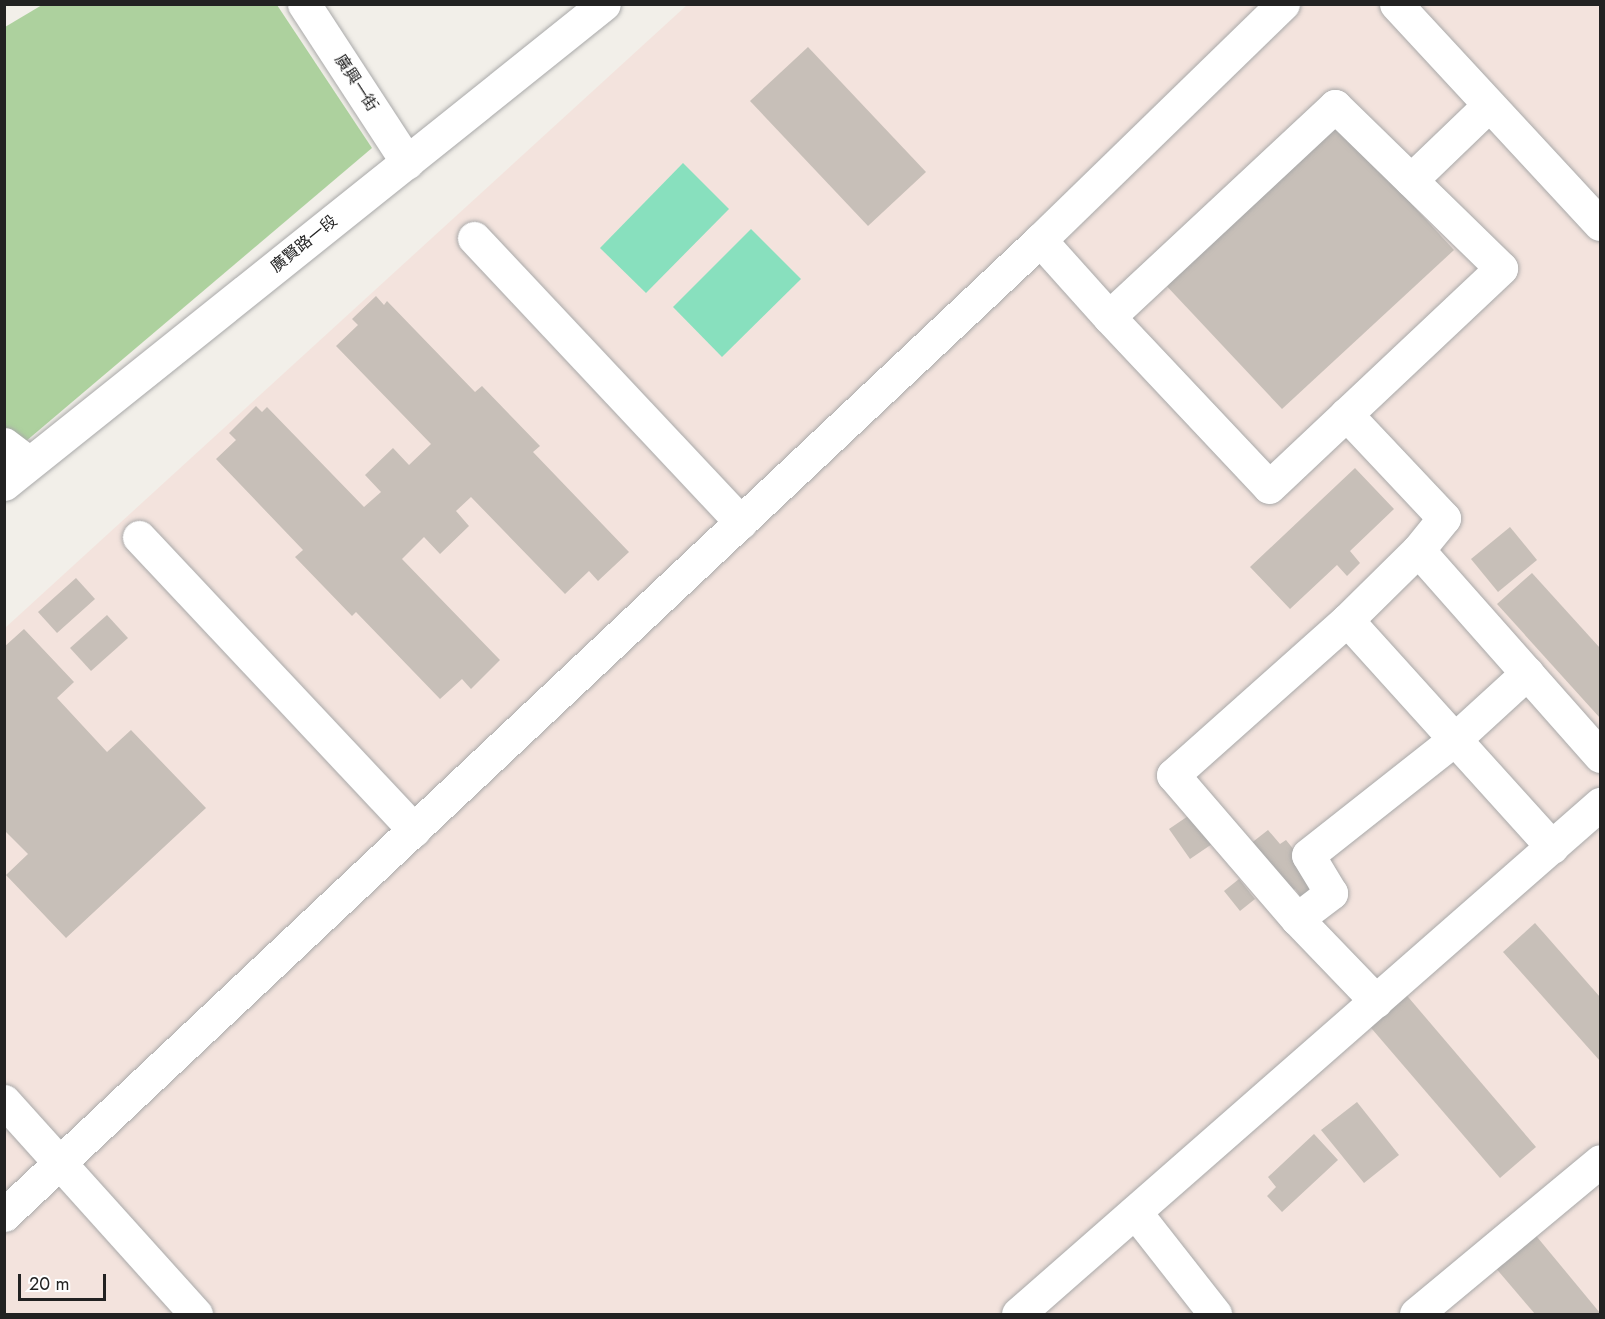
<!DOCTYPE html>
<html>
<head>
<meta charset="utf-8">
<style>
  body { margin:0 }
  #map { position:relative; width:1605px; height:1319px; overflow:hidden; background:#f2efe9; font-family:Jost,"Noto Sans TC",sans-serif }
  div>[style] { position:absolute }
  .military>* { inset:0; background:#f3e3dd }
  .forest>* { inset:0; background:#add19e }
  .pitch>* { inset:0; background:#88e0be }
  .building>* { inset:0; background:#c7bfb8 }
  .roads { filter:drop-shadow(0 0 2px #a9a9a9) drop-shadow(0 0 2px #a9a9a9) }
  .minor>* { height:33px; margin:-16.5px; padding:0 16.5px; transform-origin:16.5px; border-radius:16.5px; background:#fff }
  span { translate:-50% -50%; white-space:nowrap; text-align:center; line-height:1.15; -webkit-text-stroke:6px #fff; paint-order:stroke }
  .street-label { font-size:16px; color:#222 }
  .frame { position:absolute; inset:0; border:6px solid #222; pointer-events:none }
  .scale { position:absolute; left:18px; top:1274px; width:88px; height:27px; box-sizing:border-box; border:3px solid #222; border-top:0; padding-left:8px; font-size:18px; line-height:21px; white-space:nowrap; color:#222; -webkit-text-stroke:4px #fff; paint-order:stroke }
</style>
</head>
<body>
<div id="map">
  <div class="military">
    <i style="clip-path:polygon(687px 5px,1600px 5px,1600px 1314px,5px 1314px,5px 628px)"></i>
  </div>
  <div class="forest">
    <i style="clip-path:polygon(42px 5px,277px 5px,372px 148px,25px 442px,5px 430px,5px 27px)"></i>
  </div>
  <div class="pitch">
    <i style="clip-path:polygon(683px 163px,729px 209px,646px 293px,600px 248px)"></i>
    <i style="clip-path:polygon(751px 229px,801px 279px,722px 357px,673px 307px)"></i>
  </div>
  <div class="building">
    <i style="clip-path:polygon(808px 47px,926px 172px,868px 226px,750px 101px)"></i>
    <i style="clip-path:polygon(1334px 120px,1454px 250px,1282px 409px,1161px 280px)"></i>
    <i style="clip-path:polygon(376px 296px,384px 305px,387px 301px,475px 392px,482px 386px,540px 446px,533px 452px,629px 552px,598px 581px,589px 571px,565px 594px,471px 497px,456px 511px,469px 526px,440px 554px,424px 537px,402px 559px,500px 660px,471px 689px,462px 679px,440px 699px,356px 612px,352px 616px,295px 557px,303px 550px,216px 459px,236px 440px,229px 433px,256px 406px,262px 412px,267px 407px,364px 507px,381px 492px,365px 475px,393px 448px,409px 465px,431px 444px,336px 346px,358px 325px,352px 319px)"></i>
    <i style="clip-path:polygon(1355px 468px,1394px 509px,1350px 551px,1360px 563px,1347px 576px,1337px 565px,1290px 609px,1250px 567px)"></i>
    <i style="clip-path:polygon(1510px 527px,1537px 560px,1498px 592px,1471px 559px)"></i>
    <i style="clip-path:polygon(1532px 573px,1600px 648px,1600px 718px,1497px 604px)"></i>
    <i style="clip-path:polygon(76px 578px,95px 599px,57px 633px,38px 612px)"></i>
    <i style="clip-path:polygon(107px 615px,128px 638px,91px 671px,70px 648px)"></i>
    <i style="clip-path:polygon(24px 629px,74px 682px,57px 698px,107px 752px,131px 730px,206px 808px,66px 938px,6px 875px,28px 854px,4px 830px,4px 647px)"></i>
    <i style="clip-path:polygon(1194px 812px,1215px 842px,1190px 859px,1169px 829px)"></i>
    <i style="clip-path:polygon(1268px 830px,1280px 844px,1286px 840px,1315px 876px,1321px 895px,1307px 905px,1295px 889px,1284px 898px,1245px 848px)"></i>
    <i style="clip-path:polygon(1239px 879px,1255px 899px,1240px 911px,1224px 891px)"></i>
    <i style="clip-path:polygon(1535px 923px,1600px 997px,1600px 1061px,1503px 952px)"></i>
    <i style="clip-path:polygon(1403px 991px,1536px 1147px,1500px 1178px,1366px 1022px)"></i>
    <i style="clip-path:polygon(1357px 1102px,1399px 1155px,1364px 1183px,1321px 1130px)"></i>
    <i style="clip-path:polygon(1314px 1134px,1338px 1160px,1282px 1212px,1267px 1196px,1276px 1187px,1268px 1177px)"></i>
    <i style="clip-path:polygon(1528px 1226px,1600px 1313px,1600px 1314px,1535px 1314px,1488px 1259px)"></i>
  </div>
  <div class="roads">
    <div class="minor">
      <i style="left:304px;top:4px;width:189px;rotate:56.9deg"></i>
      <i style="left:1396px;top:4px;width:300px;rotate:47.2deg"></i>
      <i style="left:1411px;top:180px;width:108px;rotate:-43.9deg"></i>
      <i style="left:474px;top:238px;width:390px;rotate:46.8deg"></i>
      <i style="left:1040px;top:240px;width:103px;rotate:48.1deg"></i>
      <i style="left:1109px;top:317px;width:233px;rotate:46.7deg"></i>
      <i style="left:1269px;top:487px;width:319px;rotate:-43.3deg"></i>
      <i style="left:1501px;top:268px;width:232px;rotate:-135.7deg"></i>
      <i style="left:1335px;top:106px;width:309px;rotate:137deg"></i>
      <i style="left:1346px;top:414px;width:143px;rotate:46.7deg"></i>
      <i style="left:1444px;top:518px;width:41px;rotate:129.1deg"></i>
      <i style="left:1418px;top:550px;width:275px;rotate:48.5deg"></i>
      <i style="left:4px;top:444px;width:31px;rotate:37deg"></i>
      <i style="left:4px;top:484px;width:768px;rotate:-38.66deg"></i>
      <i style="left:139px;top:537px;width:402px;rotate:46.8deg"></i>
      <i style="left:1347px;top:620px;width:100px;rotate:-44.6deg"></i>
      <i style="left:1297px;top:919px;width:43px;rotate:-37.4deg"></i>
      <i style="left:1331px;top:893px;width:44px;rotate:-121.2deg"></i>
      <i style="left:1308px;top:855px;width:187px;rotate:-38.3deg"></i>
      <i style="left:1455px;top:739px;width:98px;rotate:-42.5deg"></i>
      <i style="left:1376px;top:1001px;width:114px;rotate:-133.9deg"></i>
      <i style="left:1297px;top:919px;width:190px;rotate:-130.7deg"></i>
      <i style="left:1173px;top:775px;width:233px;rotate:-41.7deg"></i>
      <i style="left:1347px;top:620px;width:306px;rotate:47.9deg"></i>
      <i style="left:4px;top:1101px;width:287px;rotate:48deg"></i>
      <i style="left:1135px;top:1212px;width:130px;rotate:51.9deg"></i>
      <i style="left:4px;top:1215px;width:1423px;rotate:-43.26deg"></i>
      <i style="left:1040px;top:240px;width:339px;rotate:-44.2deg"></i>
      <i style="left:1018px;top:1314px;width:774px;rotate:-41.23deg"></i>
      <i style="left:1416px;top:1314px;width:239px;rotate:-39.7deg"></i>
    </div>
  </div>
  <div class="street-label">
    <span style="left:356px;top:83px;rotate:57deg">廣興一街</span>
    <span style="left:304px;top:244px;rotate:-39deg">廣賢路一段</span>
  </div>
  <div class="frame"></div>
  <div class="scale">20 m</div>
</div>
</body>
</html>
